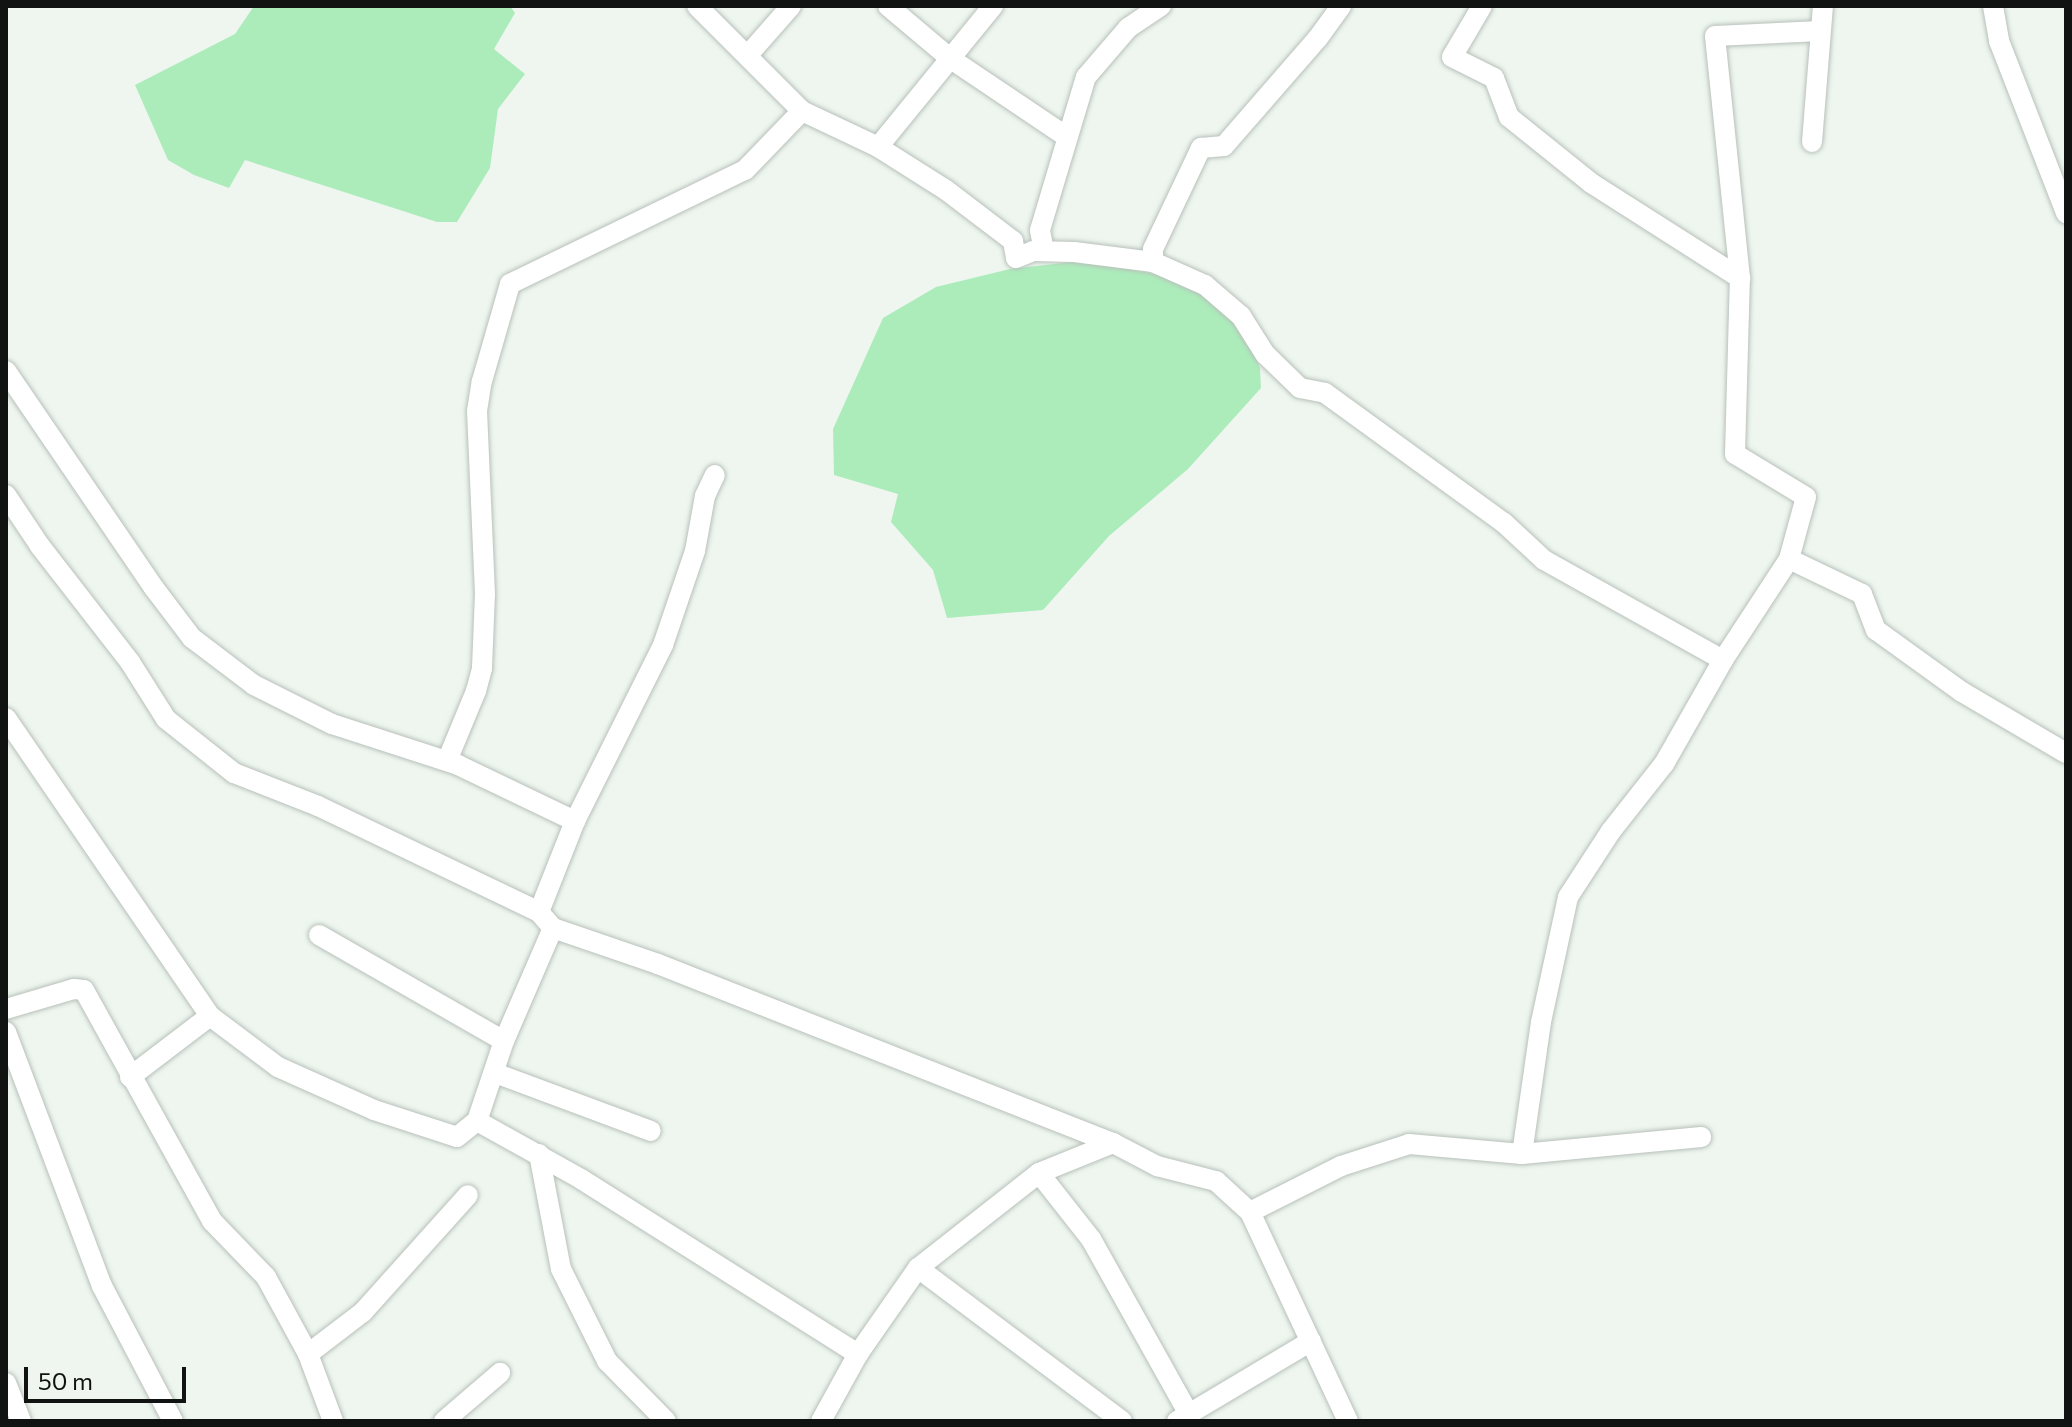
<!DOCTYPE html>
<html>
<head>
<meta charset="utf-8">
<style>
  body { margin:0 }
  #map { position:relative; width:2072px; height:1427px; overflow:hidden; background:#eef6ef; font-family:Commissioner,sans-serif }
  div>[style] { position:absolute }
  .green>* { inset:0; background:#acecbb }
  .roads { filter:drop-shadow(0 0 2px #b8c0ba) drop-shadow(0 0 2px #b8c0ba) }
  .street>* { height:20px; margin:-10px; padding:0 10px; transform-origin:10px; border-radius:10px; background:#fff }
  span { translate:-50% -50%; white-space:nowrap; text-align:center; line-height:1.15; -webkit-text-stroke:8px #eef6ef; paint-order:stroke }
  .frame { position:absolute; inset:0; border:8px solid #101311; pointer-events:none }
  .scale { position:absolute; left:24px; top:1367px; width:162px; height:36px; box-sizing:border-box; border:4px solid #101311; border-top:0; padding-left:10px; font-size:24px; line-height:28px; white-space:nowrap; color:#101311; -webkit-text-stroke:6px #eef6ef; paint-order:stroke }
</style>
</head>
<body>
<div id="map">
  <div class="green">
    <i style="clip-path:polygon(254px 6px,510px 6px,515px 13px,494px 49px,525px 74px,498px 109px,490px 168px,457px 222px,437px 222px,245px 160px,229px 188px,194px 175px,168px 160px,135px 85px,235px 34px)"></i>
    <i style="clip-path:polygon(1090px 260px,1187px 281px,1245px 329px,1260px 368px,1261px 388px,1188px 469px,1109px 536px,1043px 610px,947px 618px,933px 570px,891px 522px,898px 494px,834px 475px,833px 429px,883px 318px,936px 287px,1010px 269px)"></i>
  </div>
  <div class="roads">
    <div class="street">
      <i style="left:697px;top:6px;width:148px;rotate:45deg"></i>
      <i style="left:802px;top:111px;width:84px;rotate:25.3deg"></i>
      <i style="left:878px;top:147px;width:80px;rotate:32.3deg"></i>
      <i style="left:946px;top:190px;width:84px;rotate:37.3deg"></i>
      <i style="left:1013px;top:241px;width:17px;rotate:80deg"></i>
      <i style="left:1016px;top:258px;width:18px;rotate:-22deg"></i>
      <i style="left:1033px;top:251px;width:41px;rotate:1.4deg"></i>
      <i style="left:1074px;top:252px;width:80px;rotate:7.2deg"></i>
      <i style="left:1153px;top:262px;width:57px;rotate:23.9deg"></i>
      <i style="left:1205px;top:285px;width:48px;rotate:40.7deg"></i>
      <i style="left:1241px;top:316px;width:45px;rotate:57.7deg"></i>
      <i style="left:1265px;top:354px;width:49px;rotate:44.2deg"></i>
      <i style="left:1300px;top:388px;width:25px;rotate:11deg"></i>
      <i style="left:1325px;top:393px;width:221px;rotate:36deg"></i>
      <i style="left:1504px;top:523px;width:54px;rotate:42.8deg"></i>
      <i style="left:1544px;top:560px;width:205px;rotate:29.2deg"></i>
      <i style="left:888px;top:6px;width:82px;rotate:40.1deg"></i>
      <i style="left:951px;top:59px;width:140px;rotate:33.9deg"></i>
      <i style="left:1482px;top:6px;width:59px;rotate:120.5deg"></i>
      <i style="left:1452px;top:57px;width:47px;rotate:26.6deg"></i>
      <i style="left:1494px;top:78px;width:42px;rotate:69deg"></i>
      <i style="left:1509px;top:117px;width:105px;rotate:38.8deg"></i>
      <i style="left:1591px;top:183px;width:177px;rotate:32.5deg"></i>
      <i style="left:1993px;top:6px;width:36px;rotate:80deg"></i>
      <i style="left:1999px;top:41px;width:185px;rotate:68.7deg"></i>
      <i style="left:748px;top:55px;width:65px;rotate:-48.7deg"></i>
      <i style="left:1812px;top:142px;width:136px;rotate:-85.4deg"></i>
      <i style="left:878px;top:147px;width:182px;rotate:-50.8deg"></i>
      <i style="left:1044px;top:251px;width:21px;rotate:-101deg"></i>
      <i style="left:1040px;top:230px;width:160px;rotate:-73.3deg"></i>
      <i style="left:1086px;top:77px;width:65px;rotate:-49.4deg"></i>
      <i style="left:1128px;top:28px;width:40px;rotate:-34deg"></i>
      <i style="left:1153px;top:262px;width:13px;rotate:-90deg"></i>
      <i style="left:1153px;top:249px;width:112px;rotate:-64.6deg"></i>
      <i style="left:1201px;top:148px;width:23px;rotate:-5deg"></i>
      <i style="left:1224px;top:146px;width:143px;rotate:-49deg"></i>
      <i style="left:1318px;top:38px;width:39px;rotate:-54deg"></i>
      <i style="left:6px;top:371px;width:263px;rotate:55.7deg"></i>
      <i style="left:154px;top:588px;width:63px;rotate:52.8deg"></i>
      <i style="left:192px;top:638px;width:78px;rotate:37.2deg"></i>
      <i style="left:254px;top:685px;width:87px;rotate:26.6deg"></i>
      <i style="left:332px;top:724px;width:133px;rotate:18deg"></i>
      <i style="left:458px;top:765px;width:130px;rotate:25.6deg"></i>
      <i style="left:6px;top:495px;width:61px;rotate:56.3deg"></i>
      <i style="left:40px;top:546px;width:147px;rotate:52.2deg"></i>
      <i style="left:130px;top:662px;width:67px;rotate:57.7deg"></i>
      <i style="left:166px;top:719px;width:87px;rotate:38.5deg"></i>
      <i style="left:234px;top:773px;width:90px;rotate:21.4deg"></i>
      <i style="left:318px;top:806px;width:245px;rotate:25.6deg"></i>
      <i style="left:539px;top:912px;width:21px;rotate:49deg"></i>
      <i style="left:553px;top:928px;width:111px;rotate:18.9deg"></i>
      <i style="left:658px;top:964px;width:489px;rotate:21.5deg"></i>
      <i style="left:1113px;top:1143px;width:50px;rotate:27.6deg"></i>
      <i style="left:1157px;top:1166px;width:61px;rotate:14.3deg"></i>
      <i style="left:1216px;top:1181px;width:46px;rotate:42.4deg"></i>
      <i style="left:1250px;top:1212px;width:231px;rotate:64.9deg"></i>
      <i style="left:1789px;top:559px;width:81px;rotate:25.6deg"></i>
      <i style="left:1862px;top:594px;width:39px;rotate:69deg"></i>
      <i style="left:1876px;top:630px;width:106px;rotate:35.8deg"></i>
      <i style="left:1962px;top:692px;width:121px;rotate:30.4deg"></i>
      <i style="left:6px;top:718px;width:361px;rotate:55.6deg"></i>
      <i style="left:210px;top:1016px;width:85px;rotate:36.9deg"></i>
      <i style="left:278px;top:1067px;width:105px;rotate:24.1deg"></i>
      <i style="left:374px;top:1110px;width:87px;rotate:18deg"></i>
      <i style="left:457px;top:1137px;width:26px;rotate:-39deg"></i>
      <i style="left:477px;top:1121px;width:119px;rotate:29.1deg"></i>
      <i style="left:581px;top:1179px;width:328px;rotate:32.3deg"></i>
      <i style="left:447px;top:761px;width:76px;rotate:-67.5deg"></i>
      <i style="left:476px;top:691px;width:24px;rotate:-75deg"></i>
      <i style="left:482px;top:668px;width:74px;rotate:-87.7deg"></i>
      <i style="left:485px;top:594px;width:183px;rotate:-92.5deg"></i>
      <i style="left:477px;top:411px;width:30px;rotate:-81deg"></i>
      <i style="left:482px;top:381px;width:101px;rotate:-73.9deg"></i>
      <i style="left:510px;top:284px;width:261px;rotate:-25.9deg"></i>
      <i style="left:745px;top:170px;width:82px;rotate:-46deg"></i>
      <i style="left:539px;top:912px;width:98px;rotate:-68.4deg"></i>
      <i style="left:575px;top:821px;width:197px;rotate:-63.4deg"></i>
      <i style="left:663px;top:645px;width:99px;rotate:-71.2deg"></i>
      <i style="left:695px;top:551px;width:56px;rotate:-79.7deg"></i>
      <i style="left:705px;top:496px;width:23px;rotate:-65deg"></i>
      <i style="left:319px;top:935px;width:213px;rotate:29.8deg"></i>
      <i style="left:6px;top:1009px;width:71px;rotate:-16.4deg"></i>
      <i style="left:74px;top:989px;width:10px;rotate:6deg"></i>
      <i style="left:84px;top:990px;width:264px;rotate:61deg"></i>
      <i style="left:212px;top:1221px;width:78px;rotate:46deg"></i>
      <i style="left:266px;top:1277px;width:88px;rotate:61.4deg"></i>
      <i style="left:308px;top:1354px;width:72px;rotate:69.5deg"></i>
      <i style="left:6px;top:1032px;width:272px;rotate:69.3deg"></i>
      <i style="left:102px;top:1286px;width:153px;rotate:62.3deg"></i>
      <i style="left:495px;top:1073px;width:166px;rotate:20.4deg"></i>
      <i style="left:130px;top:1077px;width:101px;rotate:-37.3deg"></i>
      <i style="left:477px;top:1121px;width:84px;rotate:-71.4deg"></i>
      <i style="left:504px;top:1041px;width:123px;rotate:-66.6deg"></i>
      <i style="left:539px;top:1154px;width:117px;rotate:79.2deg"></i>
      <i style="left:561px;top:1269px;width:103px;rotate:63.4deg"></i>
      <i style="left:607px;top:1361px;width:84px;rotate:45.5deg"></i>
      <i style="left:1522px;top:1154px;width:133px;rotate:-81.8deg"></i>
      <i style="left:1541px;top:1022px;width:128px;rotate:-77.8deg"></i>
      <i style="left:1568px;top:897px;width:79px;rotate:-56.9deg"></i>
      <i style="left:1611px;top:831px;width:85px;rotate:-51.7deg"></i>
      <i style="left:1664px;top:764px;width:120px;rotate:-60.4deg"></i>
      <i style="left:1723px;top:660px;width:121px;rotate:-56.8deg"></i>
      <i style="left:1789px;top:559px;width:64px;rotate:-74.7deg"></i>
      <i style="left:1806px;top:497px;width:83px;rotate:-148.8deg"></i>
      <i style="left:1735px;top:454px;width:176px;rotate:-88.4deg"></i>
      <i style="left:1740px;top:278px;width:243px;rotate:-95.9deg"></i>
      <i style="left:1715px;top:36px;width:105px;rotate:-2.7deg"></i>
      <i style="left:1039px;top:1173px;width:84px;rotate:51.8deg"></i>
      <i style="left:1091px;top:1239px;width:201px;rotate:60.8deg"></i>
      <i style="left:1250px;top:1212px;width:102px;rotate:-26.8deg"></i>
      <i style="left:1341px;top:1166px;width:71px;rotate:-17.9deg"></i>
      <i style="left:1409px;top:1144px;width:113px;rotate:5.1deg"></i>
      <i style="left:1522px;top:1154px;width:180px;rotate:-5.4deg"></i>
      <i style="left:918px;top:1268px;width:255px;rotate:36.9deg"></i>
      <i style="left:308px;top:1354px;width:69px;rotate:-37.4deg"></i>
      <i style="left:363px;top:1312px;width:157px;rotate:-48.1deg"></i>
      <i style="left:6px;top:1383px;width:41px;rotate:68.5deg"></i>
      <i style="left:444px;top:1421px;width:74px;rotate:-40.6deg"></i>
      <i style="left:821px;top:1421px;width:77px;rotate:-61.1deg"></i>
      <i style="left:858px;top:1354px;width:105px;rotate:-55.1deg"></i>
      <i style="left:918px;top:1268px;width:154px;rotate:-38.1deg"></i>
      <i style="left:1039px;top:1173px;width:80px;rotate:-22.1deg"></i>
      <i style="left:1177px;top:1421px;width:156px;rotate:-30.8deg"></i>
    </div>
  </div>
  <div class="frame"></div>
  <div class="scale">50 m</div>
</div>
</body>
</html>
